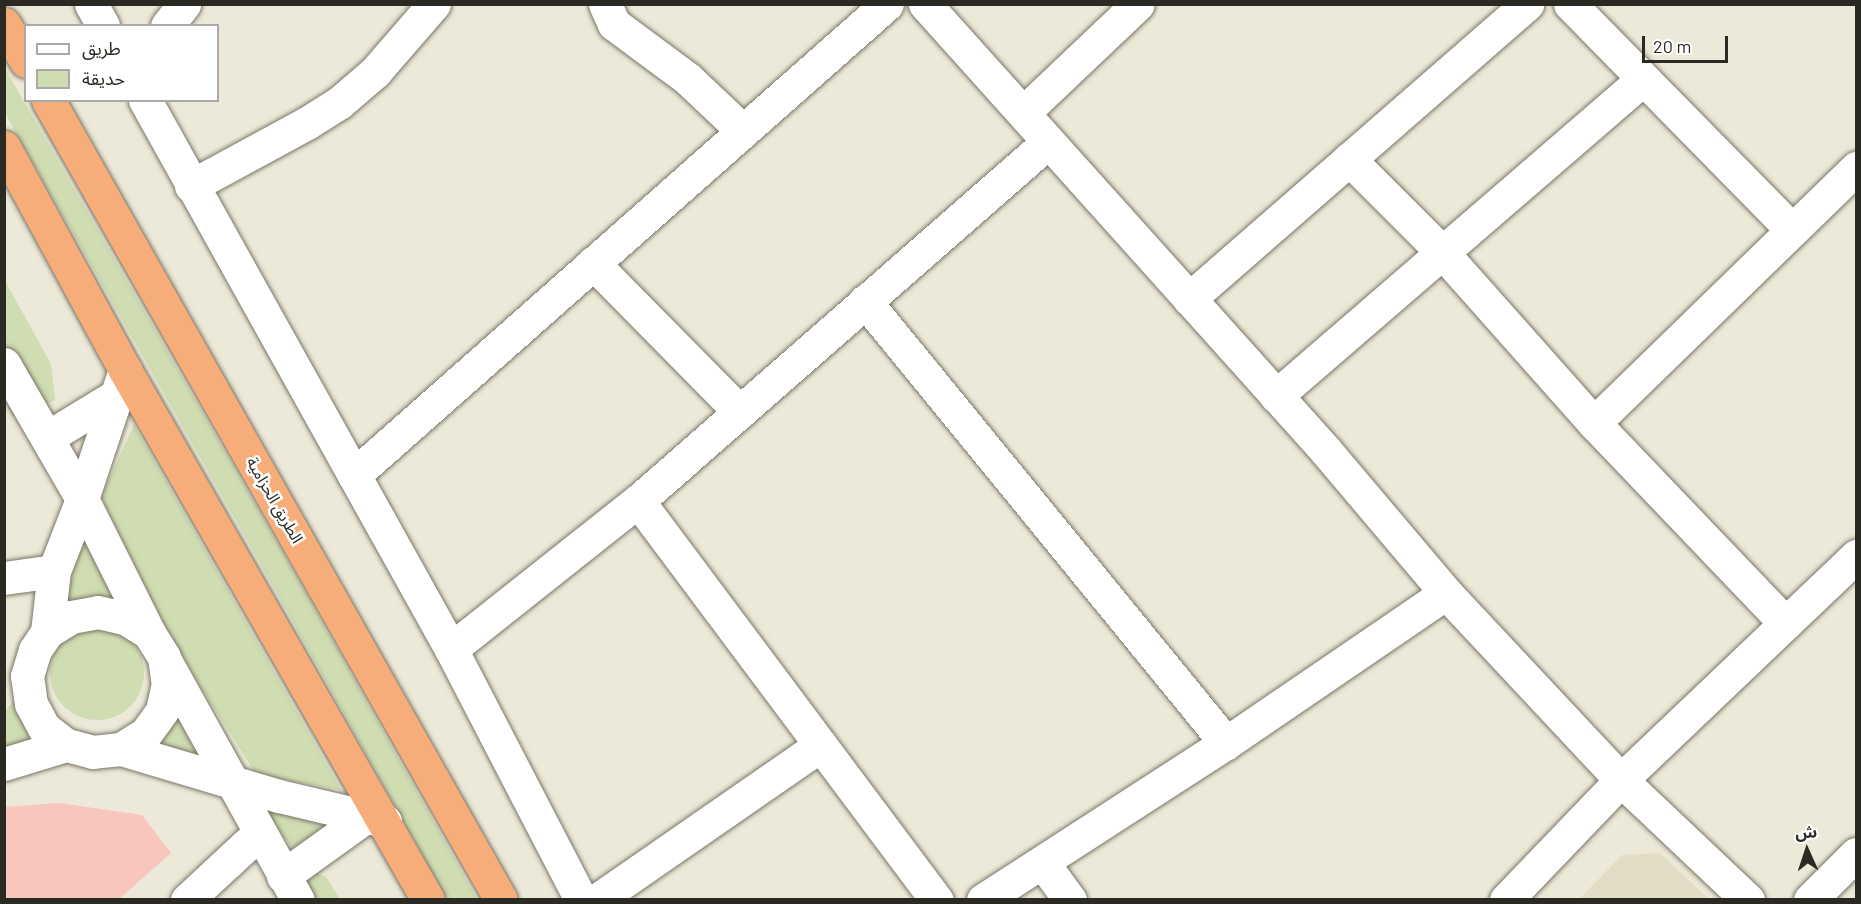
<!DOCTYPE html>
<html>
<head>
<meta charset="utf-8">
<style>
  body { margin:0 }
  #map { position:relative; width:1861px; height:904px; overflow:hidden; background:#ece9d8; font-family:Barlow,"Noto Sans Arabic",sans-serif }
  div>[style] { position:absolute }
  .built>* { inset:0; background:#e2ddc6 }
  .green>* { inset:0; background:#d0dcb1 }
  .round { border-radius:50% }
  .building>* { inset:0; background:#f9c6be }
  .roads { filter:drop-shadow(0 0 2px #797667) drop-shadow(0 0 2px #797667) }
  .street>* { height:33px; margin:-16.5px; padding:0 16.5px; transform-origin:16.5px; border-radius:16.5px; background:#fff }
  .highway>* { height:33px; margin:-16.5px; padding:0 16.5px; transform-origin:16.5px; border-radius:16.5px; background:#f7ad7a }
  span { translate:-50% -50%; white-space:nowrap; text-align:center; line-height:1.15; -webkit-text-stroke:5px #fff; paint-order:stroke }
  .street-label { font-size:16px; color:#2a2922 }
  .frame { position:absolute; inset:0; border:6px solid #2a2922; pointer-events:none }
  .legend { position:absolute; left:24px; top:24px; width:195px; height:78px; box-sizing:border-box; background:#fff; border:2px solid #aaa9a7; margin:0; padding:8px 10px; list-style:none; font-size:18px; color:#2a2922 }
  .legend li { display:flex; align-items:center; gap:12px; height:30px }
  .legend b { width:30px; border:2px solid #aaa9a7 }
  .north { position:absolute; left:1777px; top:820px; width:60px; height:60px; -webkit-text-stroke:4px #fff; paint-order:stroke; rotate:357deg; font-size:16px; font-weight:700; line-height:24px; text-align:center; color:#2a2922 }
  .north::after { content:''; display:block; margin:auto; width:21px; height:27px; background:#2a2922; clip-path:polygon(50% 0,100% 100%,50% 72%,0 100%) }
  .scale { position:absolute; left:1642px; top:36px; width:86px; height:27px; box-sizing:border-box; border:3px solid #2a2922; border-top:0; padding-left:8px; font-size:18px; line-height:21px; white-space:nowrap; color:#2a2922; -webkit-text-stroke:4px #fff; paint-order:stroke }
</style>
</head>
<body>
<div id="map">
  <div class="built">
    <i style="clip-path:polygon(1660px 853px,1709px 899px,1579px 899px,1622px 855px)"></i>
  </div>
  <div class="green">
    <i style="clip-path:polygon(4px 67px,289px 563px,477px 899px,447px 899px,268px 577px,5px 113px)"></i>
    <i style="clip-path:polygon(4px 279px,51px 364px,55px 400px,13px 417px,5px 402px)"></i>
    <i style="clip-path:polygon(134px 425px,341px 790px,256px 774px,175px 647px,101px 496px)"></i>
    <i style="clip-path:polygon(82px 529px,120px 610px,61px 622px,68px 581px)"></i>
    <i class="round" style="left:50px;top:626px;width:94px;height:94px"></i>
    <i style="clip-path:polygon(24px 686px,46px 732px,5px 752px,5px 712px)"></i>
    <i style="clip-path:polygon(178px 703px,226px 789px,139px 753px,165px 736px)"></i>
    <i style="clip-path:polygon(258px 804px,338px 827px,299px 856px)"></i>
    <i style="clip-path:polygon(297px 863px,326px 877px,340px 899px,292px 899px)"></i>
  </div>
  <div class="building">
    <i style="clip-path:polygon(59px 803px,142px 815px,171px 853px,118px 900px,4px 900px,4px 807px)"></i>
  </div>
  <div class="roads">
    <div class="street">
      <i style="left:91px;top:4px;width:25px;rotate:61deg"></i>
      <i style="left:605px;top:4px;width:22px;rotate:66deg"></i>
      <i style="left:614px;top:24px;width:92px;rotate:36.6deg"></i>
      <i style="left:688px;top:79px;width:76px;rotate:43.4deg"></i>
      <i style="left:925px;top:4px;width:601px;rotate:48.1deg"></i>
      <i style="left:1326px;top:451px;width:186px;rotate:49.8deg"></i>
      <i style="left:1446px;top:593px;width:256px;rotate:46.9deg"></i>
      <i style="left:1621px;top:780px;width:175px;rotate:43.4deg"></i>
      <i style="left:1570px;top:4px;width:317px;rotate:45.5deg"></i>
      <i style="left:167px;top:26px;width:28px;rotate:-52deg"></i>
      <i style="left:145px;top:100px;width:629px;rotate:60.87deg"></i>
      <i style="left:451px;top:649px;width:283px;rotate:62.6deg"></i>
      <i style="left:1023px;top:113px;width:158px;rotate:-43.5deg"></i>
      <i style="left:1349px;top:159px;width:132px;rotate:45deg"></i>
      <i style="left:1442px;top:252px;width:229px;rotate:48.4deg"></i>
      <i style="left:1594px;top:423px;width:277px;rotate:46.3deg"></i>
      <i style="left:191px;top:186px;width:132px;rotate:-28.5deg"></i>
      <i style="left:307px;top:123px;width:38px;rotate:-32deg"></i>
      <i style="left:339px;top:103px;width:48px;rotate:-40.7deg"></i>
      <i style="left:375px;top:72px;width:90px;rotate:-49.1deg"></i>
      <i style="left:593px;top:263px;width:209px;rotate:45.4deg"></i>
      <i style="left:1189px;top:299px;width:449px;rotate:-41.1deg"></i>
      <i style="left:865px;top:301px;width:571px;rotate:50.76deg"></i>
      <i style="left:4px;top:364px;width:156px;rotate:60deg"></i>
      <i style="left:82px;top:499px;width:150px;rotate:63.4deg"></i>
      <i style="left:1276px;top:396px;width:485px;rotate:-40.8deg"></i>
      <i style="left:1594px;top:423px;width:366px;rotate:-44.2deg"></i>
      <i style="left:48px;top:437px;width:81px;rotate:-31.3deg"></i>
      <i style="left:354px;top:475px;width:711px;rotate:-41.47deg"></i>
      <i style="left:638px;top:501px;width:499px;rotate:53.2deg"></i>
      <i style="left:4px;top:578px;width:50px;rotate:-8deg"></i>
      <i style="left:47px;top:632px;width:28px;rotate:-32deg"></i>
      <i style="left:71px;top:617px;width:27px;rotate:-10deg"></i>
      <i style="left:98px;top:612px;width:28px;rotate:13deg"></i>
      <i style="left:125px;top:618px;width:28px;rotate:32deg"></i>
      <i style="left:149px;top:633px;width:28px;rotate:58deg"></i>
      <i style="left:164px;top:657px;width:27px;rotate:82deg"></i>
      <i style="left:168px;top:684px;width:28px;rotate:103deg"></i>
      <i style="left:162px;top:711px;width:29px;rotate:126deg"></i>
      <i style="left:145px;top:734px;width:28px;rotate:148deg"></i>
      <i style="left:121px;top:749px;width:28px;rotate:174deg"></i>
      <i style="left:93px;top:752px;width:28px;rotate:-165deg"></i>
      <i style="left:66px;top:745px;width:28px;rotate:-142deg"></i>
      <i style="left:44px;top:728px;width:27px;rotate:-118deg"></i>
      <i style="left:31px;top:704px;width:28px;rotate:-98deg"></i>
      <i style="left:27px;top:676px;width:27px;rotate:-73deg"></i>
      <i style="left:35px;top:650px;width:22px;rotate:-56deg"></i>
      <i style="left:47px;top:632px;width:61px;rotate:-83.5deg"></i>
      <i style="left:54px;top:571px;width:77px;rotate:-68.7deg"></i>
      <i style="left:82px;top:499px;width:136px;rotate:-71.6deg"></i>
      <i style="left:451px;top:649px;width:238px;rotate:-38.4deg"></i>
      <i style="left:638px;top:501px;width:545px;rotate:-41.21deg"></i>
      <i style="left:167px;top:664px;width:270px;rotate:61deg"></i>
      <i style="left:121px;top:749px;width:165px;rotate:16.6deg"></i>
      <i style="left:279px;top:796px;width:109px;rotate:13.3deg"></i>
      <i style="left:4px;top:764px;width:65px;rotate:-17deg"></i>
      <i style="left:1043px;top:863px;width:46px;rotate:53.9deg"></i>
      <i style="left:283px;top:876px;width:101px;rotate:-35.7deg"></i>
      <i style="left:187px;top:900px;width:98px;rotate:-42.9deg"></i>
      <i style="left:597px;top:900px;width:272px;rotate:-34.7deg"></i>
      <i style="left:983px;top:900px;width:289px;rotate:-32.9deg"></i>
      <i style="left:1226px;top:743px;width:266px;rotate:-34.3deg"></i>
      <i style="left:1506px;top:900px;width:166px;rotate:-46.2deg"></i>
      <i style="left:1621px;top:780px;width:325px;rotate:-43.6deg"></i>
      <i style="left:1810px;top:900px;width:65px;rotate:-45deg"></i>
    </div>
    <div class="highway">
      <i style="left:4px;top:24px;width:43px;rotate:59.3deg"></i>
      <i style="left:48px;top:100px;width:919px;rotate:60.48deg"></i>
      <i style="left:4px;top:147px;width:254px;rotate:61.5deg"></i>
      <i style="left:125px;top:370px;width:610px;rotate:60.24deg"></i>
    </div>
  </div>
  <div class="street-label">
    <span style="left:275px;top:500px;rotate:60deg">الطريق الحزامية</span>
  </div>
  <div class="frame"></div>
  <ul class="legend">
  <li><b style="height:8px;background:#fff"></b>طريق</li>
  <li><b style="height:16px;background:#d0dcb1"></b>حديقة</li>
  </ul>
  <div class="north">ش</div>
  <div class="scale">20 m</div>
</div>
</body>
</html>
